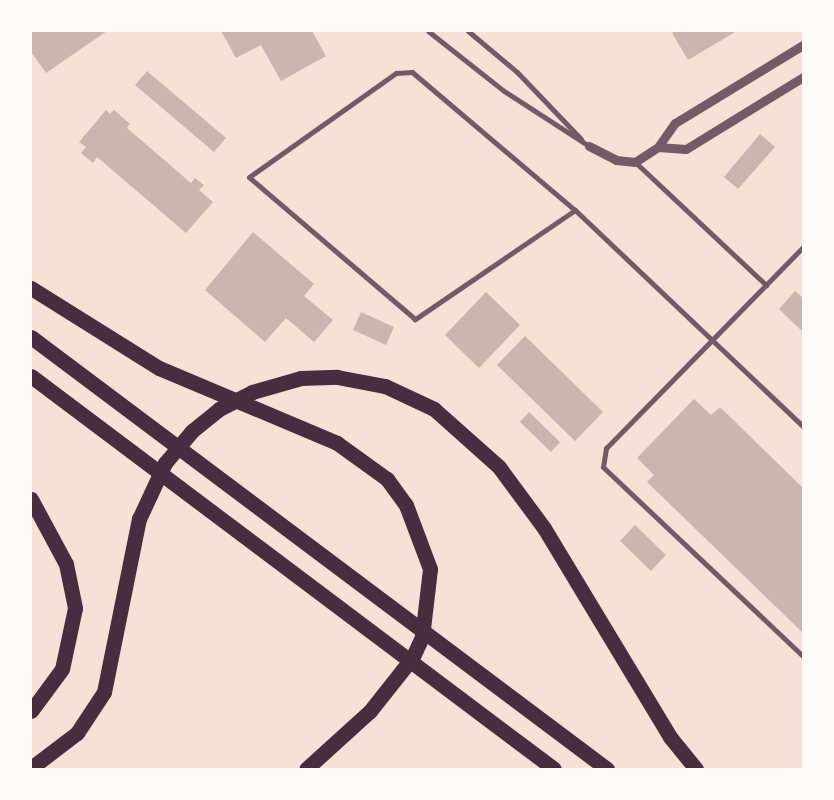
<!DOCTYPE html>
<html>
<head>
<meta charset="utf-8">
<style>
  body { margin:0 }
  #map { position:relative; width:834px; height:800px; overflow:hidden; background:#f7e1d7; font-family:Overpass,sans-serif }
  div>[style] { position:absolute }
  .building>* { inset:0; background:#ccb4b1 }
  .minor>* { height:5px; margin:-2.5px; padding:0 2.5px; transform-origin:2.5px; border-radius:2.5px; background:#755966 }
  .tertiary>* { height:9px; margin:-4.5px; padding:0 4.5px; transform-origin:4.5px; border-radius:4.5px; background:#755966 }
  .motorway>* { height:15px; margin:-7.5px; padding:0 7.5px; transform-origin:7.5px; border-radius:7.5px; background:#4a2c40 }
  span { translate:-50% -50%; white-space:nowrap; text-align:center; line-height:1.15; -webkit-text-stroke:4.5px #fffaf5; paint-order:stroke }
  .frame { position:absolute; inset:0; border:32px solid #fffaf5; pointer-events:none }
</style>
</head>
<body>
<div id="map">
  <div class="building">
    <i style="clip-path:polygon(31px 31px,107px 31px,46px 73px,31px 52px)"></i>
    <i style="clip-path:polygon(221px 31px,312px 31px,326px 56px,281px 81px,261px 45px,236px 58px)"></i>
    <i style="clip-path:polygon(675px 31px,737px 31px,688px 60px,672px 33px)"></i>
    <i style="clip-path:polygon(147px 71px,226px 138px,214px 152px,135px 85px)"></i>
    <i style="clip-path:polygon(106px 110px,110px 114px,114px 110px,130px 124px,127px 128px,191px 183px,195px 178px,204px 185px,199px 190px,213px 202px,186px 233px,97px 157px,93px 163px,81px 153px,86px 147px,79px 142px)"></i>
    <i style="clip-path:polygon(760px 134px,775px 147px,738px 189px,724px 177px)"></i>
    <i style="clip-path:polygon(253px 232px,314px 284px,304px 296px,333px 320px,314px 342px,286px 318px,265px 342px,205px 290px)"></i>
    <i style="clip-path:polygon(795px 291px,803px 298px,803px 332px,779px 309px)"></i>
    <i style="clip-path:polygon(486px 292px,520px 325px,479px 368px,445px 335px)"></i>
    <i style="clip-path:polygon(361px 312px,394px 327px,386px 345px,353px 330px)"></i>
    <i style="clip-path:polygon(525px 336px,603px 412px,575px 441px,497px 365px)"></i>
    <i style="clip-path:polygon(694px 399px,711px 415px,720px 407px,803px 488px,803px 633px,647px 482px,654px 475px,637px 458px)"></i>
    <i style="clip-path:polygon(529px 412px,560px 442px,551px 452px,520px 422px)"></i>
    <i style="clip-path:polygon(635px 525px,666px 555px,651px 571px,620px 541px)"></i>
  </div>
  <div class="minor">
    <i style="left:428px;top:31px;width:97px;rotate:38.3deg"></i>
    <i style="left:504px;top:91px;width:101px;rotate:32.9deg"></i>
    <i style="left:468px;top:31px;width:64px;rotate:39.9deg"></i>
    <i style="left:517px;top:72px;width:93px;rotate:46.3deg"></i>
    <i style="left:635px;top:162px;width:180px;rotate:43.2deg"></i>
    <i style="left:575px;top:210px;width:194px;rotate:145.7deg"></i>
    <i style="left:415px;top:319px;width:218px;rotate:-139.5deg"></i>
    <i style="left:249px;top:177px;width:180px;rotate:-35.3deg"></i>
    <i style="left:396px;top:73px;width:16px;rotate:-4deg"></i>
    <i style="left:412px;top:72px;width:214px;rotate:40.3deg"></i>
    <i style="left:575px;top:210px;width:314px;rotate:43.5deg"></i>
    <i style="left:803px;top:247px;width:281px;rotate:134.4deg"></i>
    <i style="left:606px;top:448px;width:19px;rotate:99deg"></i>
    <i style="left:603px;top:467px;width:275px;rotate:43.4deg"></i>
  </div>
  <div class="tertiary">
    <i style="left:589px;top:146px;width:30px;rotate:27deg"></i>
    <i style="left:616px;top:160px;width:19px;rotate:6deg"></i>
    <i style="left:635px;top:162px;width:27px;rotate:-33deg"></i>
    <i style="left:658px;top:147px;width:29px;rotate:-55deg"></i>
    <i style="left:675px;top:123px;width:150px;rotate:-31.4deg"></i>
    <i style="left:658px;top:147px;width:28px;rotate:4deg"></i>
    <i style="left:686px;top:149px;width:137px;rotate:-31.6deg"></i>
  </div>
  <div class="motorway">
    <i style="left:31px;top:288px;width:151px;rotate:32deg"></i>
    <i style="left:159px;top:368px;width:193px;rotate:22.8deg"></i>
    <i style="left:337px;top:443px;width:62px;rotate:35.8deg"></i>
    <i style="left:387px;top:479px;width:32px;rotate:54deg"></i>
    <i style="left:406px;top:505px;width:68px;rotate:69.4deg"></i>
    <i style="left:430px;top:569px;width:68px;rotate:96.7deg"></i>
    <i style="left:422px;top:637px;width:23px;rotate:115deg"></i>
    <i style="left:412px;top:658px;width:68px;rotate:128.4deg"></i>
    <i style="left:370px;top:711px;width:86px;rotate:137.8deg"></i>
    <i style="left:31px;top:337px;width:720px;rotate:36.87deg"></i>
    <i style="left:31px;top:376px;width:654px;rotate:36.92deg"></i>
    <i style="left:31px;top:499px;width:74px;rotate:61.7deg"></i>
    <i style="left:66px;top:564px;width:45px;rotate:78.4deg"></i>
    <i style="left:75px;top:608px;width:62px;rotate:102deg"></i>
    <i style="left:62px;top:669px;width:52px;rotate:126.4deg"></i>
    <i style="left:31px;top:768px;width:58px;rotate:-37.3deg"></i>
    <i style="left:77px;top:733px;width:49px;rotate:-56.6deg"></i>
    <i style="left:104px;top:692px;width:177px;rotate:-78.6deg"></i>
    <i style="left:139px;top:519px;width:62px;rotate:-65.1deg"></i>
    <i style="left:165px;top:463px;width:42px;rotate:-49.8deg"></i>
    <i style="left:192px;top:431px;width:35px;rotate:-39deg"></i>
    <i style="left:219px;top:409px;width:37px;rotate:-27deg"></i>
    <i style="left:252px;top:392px;width:51px;rotate:-15.9deg"></i>
    <i style="left:301px;top:378px;width:36px;rotate:-2deg"></i>
    <i style="left:337px;top:377px;width:49px;rotate:10.6deg"></i>
    <i style="left:385px;top:386px;width:54px;rotate:25.1deg"></i>
    <i style="left:434px;top:409px;width:87px;rotate:41.7deg"></i>
    <i style="left:499px;top:467px;width:76px;rotate:53.6deg"></i>
    <i style="left:544px;top:528px;width:244px;rotate:58.9deg"></i>
    <i style="left:670px;top:737px;width:41px;rotate:50.9deg"></i>
  </div>
  <div class="frame"></div>
</div>
</body>
</html>
